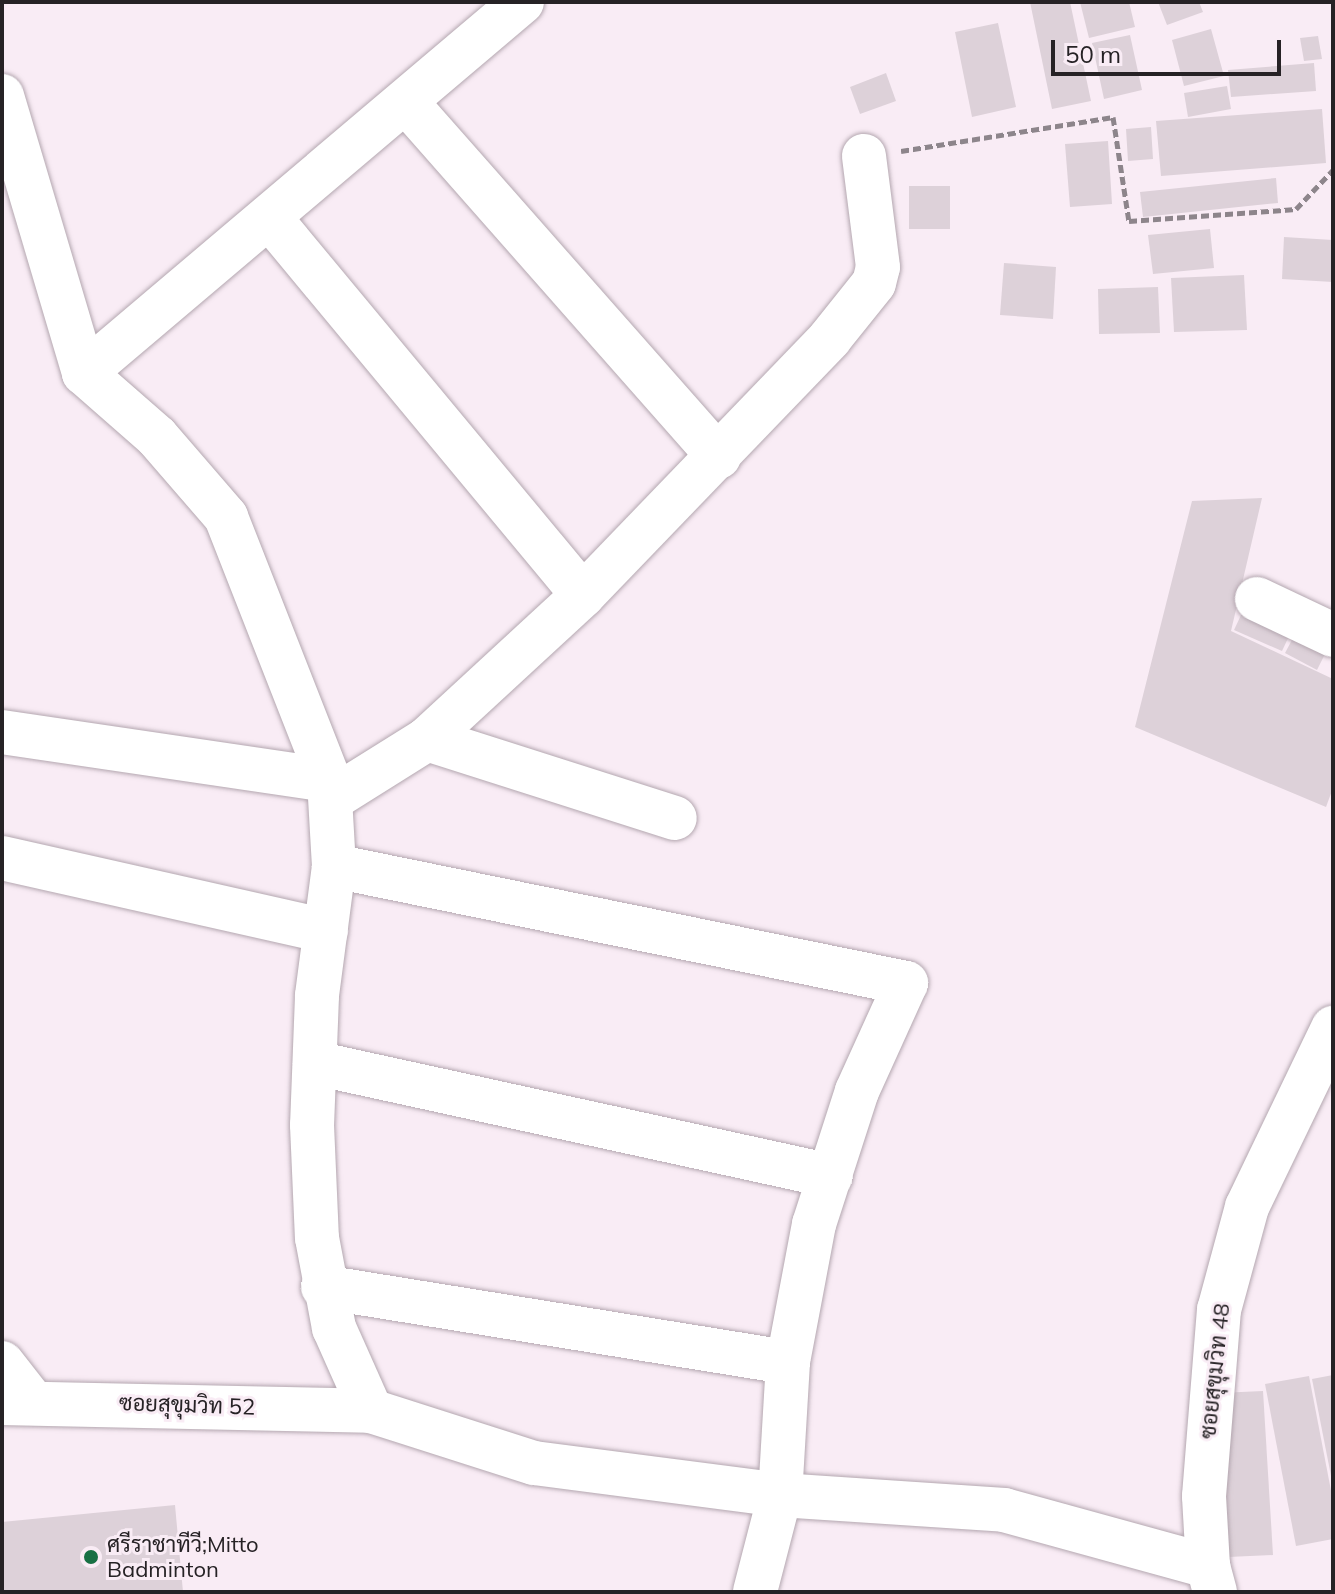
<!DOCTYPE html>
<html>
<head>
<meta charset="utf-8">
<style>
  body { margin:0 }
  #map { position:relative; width:1335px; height:1594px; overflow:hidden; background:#f9ecf5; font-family:Mulish,Sarabun,sans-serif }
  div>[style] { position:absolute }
  .building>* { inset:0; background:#ddd1d9 }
  .path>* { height:5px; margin-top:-2.5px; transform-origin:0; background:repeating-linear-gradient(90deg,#8d858b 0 8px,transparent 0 12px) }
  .roads { filter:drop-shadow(0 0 2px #b4a7b0) drop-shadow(0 0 2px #b4a7b0) }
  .minor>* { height:44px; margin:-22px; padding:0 22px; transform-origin:22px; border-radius:22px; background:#fff }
  .dots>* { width:22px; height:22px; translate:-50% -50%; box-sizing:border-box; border:4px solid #f9ecf5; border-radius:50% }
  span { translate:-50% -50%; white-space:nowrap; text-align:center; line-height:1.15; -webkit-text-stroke:6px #f9ecf5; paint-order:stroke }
  .street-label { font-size:22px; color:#262225 }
  .poi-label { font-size:22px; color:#262225 }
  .left { translate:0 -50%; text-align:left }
  .frame { position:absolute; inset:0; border:4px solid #262225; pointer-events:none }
  .scale { position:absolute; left:1051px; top:40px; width:230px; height:36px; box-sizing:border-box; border:4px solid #262225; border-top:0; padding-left:10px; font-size:24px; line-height:28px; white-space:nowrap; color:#262225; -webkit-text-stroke:6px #f9ecf5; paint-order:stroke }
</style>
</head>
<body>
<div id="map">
  <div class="building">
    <i style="clip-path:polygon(1030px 2px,1070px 2px,1091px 101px,1052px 109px)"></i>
    <i style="clip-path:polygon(1080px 2px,1129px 2px,1135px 27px,1089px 38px)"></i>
    <i style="clip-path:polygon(1158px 2px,1199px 2px,1203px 12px,1167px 25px)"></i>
    <i style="clip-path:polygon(998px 23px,1016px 107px,972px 117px,955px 32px)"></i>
    <i style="clip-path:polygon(1211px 29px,1224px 76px,1184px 86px,1172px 40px)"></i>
    <i style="clip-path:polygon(1130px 35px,1142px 90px,1104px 99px,1092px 43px)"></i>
    <i style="clip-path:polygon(1318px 36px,1322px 59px,1304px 61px,1300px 38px)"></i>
    <i style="clip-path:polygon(1314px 63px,1316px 91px,1231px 97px,1228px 70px)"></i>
    <i style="clip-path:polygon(886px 73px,896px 101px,860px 114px,850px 87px)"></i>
    <i style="clip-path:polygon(1227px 86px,1231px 109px,1188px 117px,1184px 93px)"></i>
    <i style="clip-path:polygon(1322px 109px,1326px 163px,1161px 176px,1156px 121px)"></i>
    <i style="clip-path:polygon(1151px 127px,1153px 159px,1128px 161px,1126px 129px)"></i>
    <i style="clip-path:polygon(1108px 141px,1112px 204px,1070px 207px,1065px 144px)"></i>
    <i style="clip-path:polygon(1276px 178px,1278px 203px,1143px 217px,1140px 192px)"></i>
    <i style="clip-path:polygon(909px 186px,950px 186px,950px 229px,909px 229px)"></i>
    <i style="clip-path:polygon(1210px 229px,1214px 268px,1153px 274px,1148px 235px)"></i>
    <i style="clip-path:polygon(1284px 237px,1333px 240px,1333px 282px,1282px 279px)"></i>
    <i style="clip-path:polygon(1004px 263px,1056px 267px,1053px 319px,1000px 315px)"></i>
    <i style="clip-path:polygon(1244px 275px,1247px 330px,1174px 332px,1171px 278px)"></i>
    <i style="clip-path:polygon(1158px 287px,1160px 333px,1099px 334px,1098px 289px)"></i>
    <i style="clip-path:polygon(1262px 498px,1231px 631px,1333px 679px,1333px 788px,1326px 807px,1135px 727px,1192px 501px)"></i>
    <i style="clip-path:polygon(1242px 613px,1290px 634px,1282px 651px,1234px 630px)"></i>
    <i style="clip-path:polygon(1293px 638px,1325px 654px,1317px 670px,1285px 653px)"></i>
    <i style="clip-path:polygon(1333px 1375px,1333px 1481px,1332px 1481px,1312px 1379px)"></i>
    <i style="clip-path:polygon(1309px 1376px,1333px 1501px,1333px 1539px,1296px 1546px,1265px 1384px)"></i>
    <i style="clip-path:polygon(1263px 1391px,1273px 1555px,1228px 1557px,1219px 1393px)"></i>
    <i style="clip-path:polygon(175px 1505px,183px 1592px,2px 1592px,2px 1522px)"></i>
  </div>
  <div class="path">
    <i style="left:901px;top:151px;width:215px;rotate:-9.1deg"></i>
    <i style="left:1113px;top:117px;width:105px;rotate:81.3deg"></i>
    <i style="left:1129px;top:221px;width:167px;rotate:-4.1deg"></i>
    <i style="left:1296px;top:209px;width:54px;rotate:-46.5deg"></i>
  </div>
  <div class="roads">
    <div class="minor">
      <i style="left:2px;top:96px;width:289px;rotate:73.5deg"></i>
      <i style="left:84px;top:373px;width:97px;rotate:41.2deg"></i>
      <i style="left:157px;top:437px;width:106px;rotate:49.2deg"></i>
      <i style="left:226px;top:517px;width:282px;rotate:68.6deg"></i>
      <i style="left:329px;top:780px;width:86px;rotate:86.7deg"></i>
      <i style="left:334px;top:866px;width:131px;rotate:97.5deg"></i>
      <i style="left:317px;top:996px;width:129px;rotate:92.2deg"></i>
      <i style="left:312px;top:1125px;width:113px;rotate:87.5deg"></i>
      <i style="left:317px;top:1238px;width:92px;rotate:79.3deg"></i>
      <i style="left:334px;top:1328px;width:91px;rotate:66deg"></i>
      <i style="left:406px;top:102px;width:473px;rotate:48.6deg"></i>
      <i style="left:269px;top:217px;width:491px;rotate:50.3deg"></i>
      <i style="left:84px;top:373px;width:574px;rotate:-40.27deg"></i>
      <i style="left:1257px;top:599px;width:84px;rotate:25.3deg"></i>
      <i style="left:2px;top:732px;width:331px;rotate:8.4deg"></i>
      <i style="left:427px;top:739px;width:260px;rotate:17.7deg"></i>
      <i style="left:333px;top:798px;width:111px;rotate:-32.1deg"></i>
      <i style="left:427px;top:739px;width:212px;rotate:-42.7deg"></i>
      <i style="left:583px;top:595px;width:356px;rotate:-46.1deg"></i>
      <i style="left:830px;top:338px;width:70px;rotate:-51.3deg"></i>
      <i style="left:874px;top:283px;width:16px;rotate:-76deg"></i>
      <i style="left:878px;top:267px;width:112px;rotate:-97.2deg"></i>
      <i style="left:2px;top:858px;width:332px;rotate:12.7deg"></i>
      <i style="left:334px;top:866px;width:584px;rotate:11.56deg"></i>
      <i style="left:906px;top:983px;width:119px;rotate:114.4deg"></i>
      <i style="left:857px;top:1091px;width:140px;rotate:107.9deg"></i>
      <i style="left:814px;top:1224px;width:140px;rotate:100.7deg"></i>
      <i style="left:788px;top:1362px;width:133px;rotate:93.4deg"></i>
      <i style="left:780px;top:1495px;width:100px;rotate:104.5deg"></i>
      <i style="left:315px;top:1063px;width:528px;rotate:12.35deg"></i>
      <i style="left:323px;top:1287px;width:471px;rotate:9.2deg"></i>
      <i style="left:2px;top:1363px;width:47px;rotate:51.9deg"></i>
      <i style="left:2px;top:1403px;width:369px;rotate:1.2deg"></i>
      <i style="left:371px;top:1411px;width:171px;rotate:17.7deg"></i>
      <i style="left:534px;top:1463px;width:248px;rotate:7.4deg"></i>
      <i style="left:780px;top:1495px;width:225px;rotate:3.8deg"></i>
      <i style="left:1004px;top:1510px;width:212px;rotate:15.4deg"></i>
      <i style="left:1215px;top:1592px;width:27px;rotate:-105deg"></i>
      <i style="left:1208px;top:1566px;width:70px;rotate:-93.3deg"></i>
      <i style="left:1204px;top:1496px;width:187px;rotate:-85.4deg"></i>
      <i style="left:1219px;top:1310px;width:107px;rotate:-74.8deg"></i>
      <i style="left:1247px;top:1207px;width:199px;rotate:-64.3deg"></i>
    </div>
  </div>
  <div class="dots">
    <i style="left:91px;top:1557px;background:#187044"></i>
  </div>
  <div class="street-label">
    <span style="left:1215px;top:1371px;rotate:-84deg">ซอยสุขุมวิท 48</span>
    <span style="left:187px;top:1405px;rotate:2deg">ซอยสุขุมวิท 52</span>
  </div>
  <div class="poi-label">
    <span class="left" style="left:107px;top:1557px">ศรีราชาทีวี;Mitto<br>Badminton</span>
  </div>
  <div class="frame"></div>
  <div class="scale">50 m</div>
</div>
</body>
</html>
